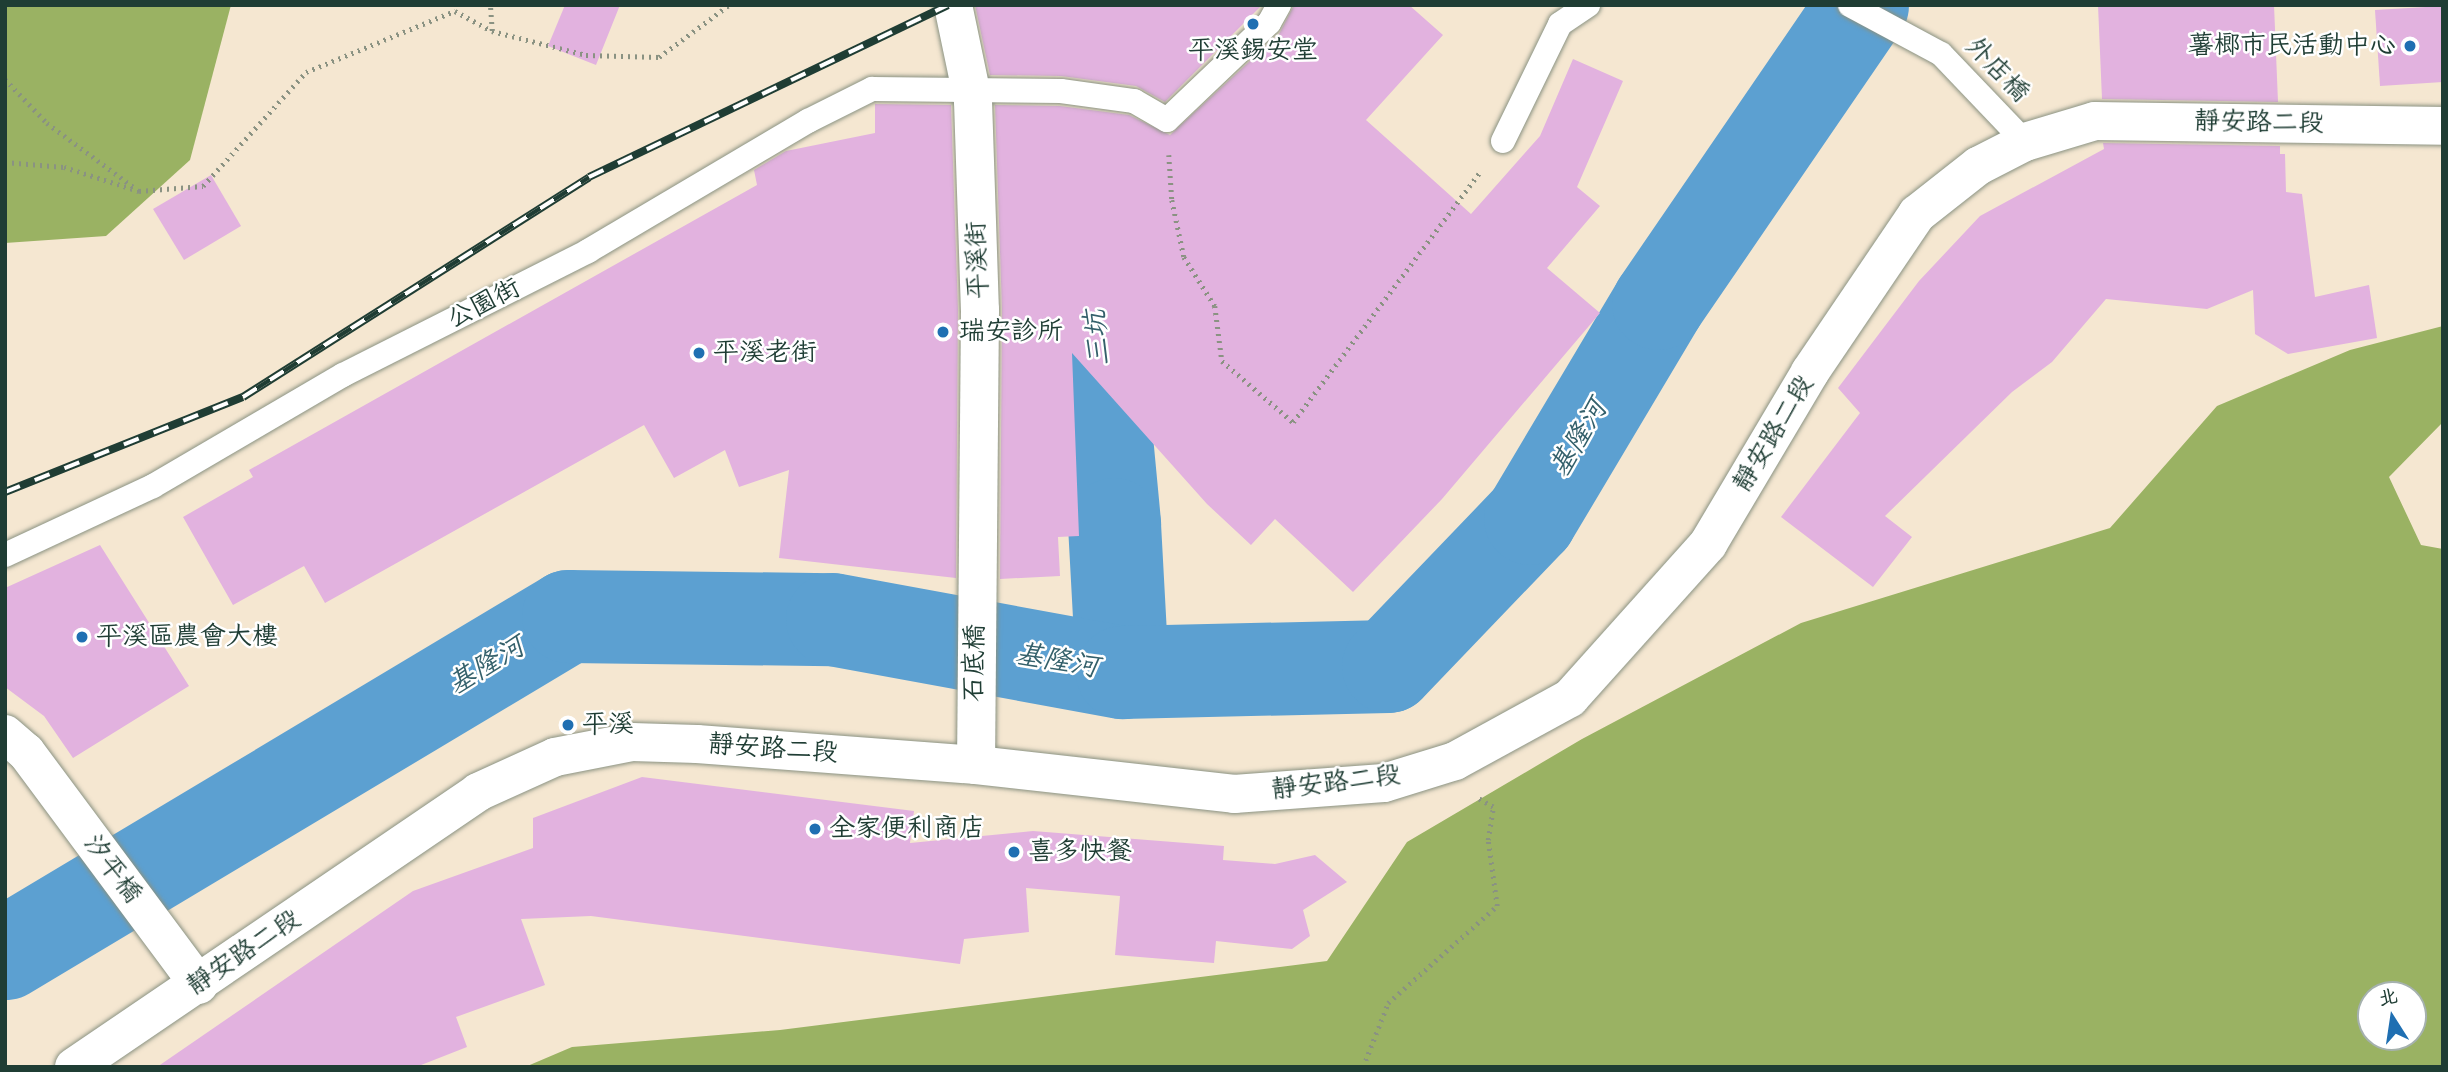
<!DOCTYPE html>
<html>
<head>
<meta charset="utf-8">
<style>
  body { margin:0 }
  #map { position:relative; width:2448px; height:1072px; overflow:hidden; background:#f5e7d1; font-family:"Comic Neue","LXGW WenKai TC",sans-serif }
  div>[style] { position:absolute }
  .forest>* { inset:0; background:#9ab263 }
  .river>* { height:93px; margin:-46.5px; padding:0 46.5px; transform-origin:46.5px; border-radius:46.5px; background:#5ca0d1 }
  .building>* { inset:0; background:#e2b2df }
  .path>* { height:4.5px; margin-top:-2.25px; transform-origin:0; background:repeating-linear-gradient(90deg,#8a9282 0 2px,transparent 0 7px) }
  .roads { filter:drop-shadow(0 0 2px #8a9282) drop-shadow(0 0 2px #8a9282) }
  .lane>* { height:24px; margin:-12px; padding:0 12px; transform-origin:12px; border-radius:12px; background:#fff }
  .street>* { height:38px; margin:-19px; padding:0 19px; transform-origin:19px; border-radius:19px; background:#fff }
  .secondary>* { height:38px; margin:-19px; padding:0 19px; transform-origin:19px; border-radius:19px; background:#fff }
  .rail>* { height:8px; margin-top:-4px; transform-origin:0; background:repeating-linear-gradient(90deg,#fff 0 16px,#1f3d34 0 32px); box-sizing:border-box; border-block:2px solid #1f3d34 }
  .dots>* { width:19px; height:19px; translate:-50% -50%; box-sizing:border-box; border:4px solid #fff; border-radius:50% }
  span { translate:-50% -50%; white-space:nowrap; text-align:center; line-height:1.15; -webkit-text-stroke:5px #fff; paint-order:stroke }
  .poi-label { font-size:26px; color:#1f3d34 }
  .right { translate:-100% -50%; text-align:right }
  .left { translate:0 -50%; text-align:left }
  .street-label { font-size:26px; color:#1f3d34 }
  .water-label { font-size:28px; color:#34606b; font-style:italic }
  .frame { position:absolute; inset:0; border:7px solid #1f3d34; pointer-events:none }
  .north { position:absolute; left:2357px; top:981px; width:70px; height:70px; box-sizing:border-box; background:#fff; border:2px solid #a5b1ae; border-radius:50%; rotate:348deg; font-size:19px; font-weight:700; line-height:28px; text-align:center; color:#1f3d34 }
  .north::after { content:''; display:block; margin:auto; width:24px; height:32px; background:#1f6fb2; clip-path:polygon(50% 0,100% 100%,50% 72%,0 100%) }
</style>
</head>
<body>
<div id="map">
  <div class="forest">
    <i style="clip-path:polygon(5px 5px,231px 5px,190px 160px,106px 236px,5px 243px)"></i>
    <i style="clip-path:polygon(evenodd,2443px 326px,2443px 422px,2389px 477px,2421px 545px,2443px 549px,2443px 1067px,525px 1067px,572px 1047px,780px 1030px,1327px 961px,1407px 842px,1582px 739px,1801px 623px,2110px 528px,2217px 406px,2350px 350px,2443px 326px,2371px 995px,2413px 995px,2413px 1037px,2371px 1037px,2371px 995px)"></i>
  </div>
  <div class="river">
    <i style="left:1089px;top:258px;width:267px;rotate:84.6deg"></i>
    <i style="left:1114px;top:524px;width:148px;rotate:86.9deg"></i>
    <i style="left:5px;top:953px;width:656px;rotate:-30.9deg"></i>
    <i style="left:568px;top:616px;width:264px;rotate:0.7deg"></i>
    <i style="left:832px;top:619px;width:295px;rotate:10.4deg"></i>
    <i style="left:1122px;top:672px;width:266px;rotate:-1.3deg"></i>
    <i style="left:1388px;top:666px;width:205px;rotate:-46.2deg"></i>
    <i style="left:1530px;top:518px;width:250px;rotate:-59.2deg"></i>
    <i style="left:1658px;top:303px;width:361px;rotate:-55.6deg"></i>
  </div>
  <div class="building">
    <i style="clip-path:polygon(565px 5px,620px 5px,596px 65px,548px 46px)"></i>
    <i style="clip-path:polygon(975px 5px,1262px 5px,1165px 102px,1136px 86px,1061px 76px,990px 75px)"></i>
    <i style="clip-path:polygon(1294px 5px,1409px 5px,1443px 35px,1366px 120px,1471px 214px,1540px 136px,1573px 59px,1623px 81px,1577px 187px,1600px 206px,1547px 268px,1600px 313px,1442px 499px,1353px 592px,1275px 519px,1251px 545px,1207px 504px,1072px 353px,1079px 536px,1058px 537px,1060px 576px,1000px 579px,1002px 310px,995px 105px,1060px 106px,1129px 115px,1170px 135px,1279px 34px)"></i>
    <i style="clip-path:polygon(2098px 5px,2274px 5px,2278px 102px,2102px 99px)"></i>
    <i style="clip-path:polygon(2443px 6px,2443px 82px,2380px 86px,2375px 10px)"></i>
    <i style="clip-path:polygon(875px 104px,951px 105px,958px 310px,956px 578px,779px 558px,789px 470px,739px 487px,725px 450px,674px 478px,644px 425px,325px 603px,304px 566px,233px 605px,183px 517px,253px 477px,249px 470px,757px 185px,754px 170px,786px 151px,875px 133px)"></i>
    <i style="clip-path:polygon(2103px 143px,2280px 146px,2280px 154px,2285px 154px,2286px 192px,2302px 194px,2315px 297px,2369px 285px,2377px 338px,2288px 354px,2255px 334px,2253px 290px,2207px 309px,2106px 299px,2052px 362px,2012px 392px,1885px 516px,1912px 537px,1873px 587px,1781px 517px,1860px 413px,1838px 388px,1919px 281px,1980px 216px,2104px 149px)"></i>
    <i style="clip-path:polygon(211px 175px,241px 226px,184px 260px,153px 209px)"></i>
    <i style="clip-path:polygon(100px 545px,189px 686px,73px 758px,44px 716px,5px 687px,5px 588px)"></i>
    <i style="clip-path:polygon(642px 777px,914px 811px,910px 843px,1033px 831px,1224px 846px,1223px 860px,1275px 864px,1315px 855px,1347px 882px,1303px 910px,1310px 936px,1292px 949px,1216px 941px,1214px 963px,1115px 955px,1120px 896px,1026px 888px,1029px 932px,964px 939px,960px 964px,591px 916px,521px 919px,545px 985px,456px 1017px,467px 1047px,416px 1067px,157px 1067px,413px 891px,533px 848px,533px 818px)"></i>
  </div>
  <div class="path">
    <i style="left:492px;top:31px;width:97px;rotate:14.3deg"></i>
    <i style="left:586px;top:55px;width:73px;rotate:1.6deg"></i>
    <i style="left:659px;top:57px;width:87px;rotate:-36.6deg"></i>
    <i style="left:5px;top:79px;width:61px;rotate:46.3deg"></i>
    <i style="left:47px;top:123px;width:109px;rotate:36.5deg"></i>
    <i style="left:1169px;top:155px;width:45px;rotate:86.2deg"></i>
    <i style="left:1172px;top:200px;width:58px;rotate:78.1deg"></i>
    <i style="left:1184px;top:257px;width:58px;rotate:57.7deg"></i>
    <i style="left:1215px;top:306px;width:55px;rotate:82.7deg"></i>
    <i style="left:1222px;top:361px;width:94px;rotate:40.7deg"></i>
    <i style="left:1293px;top:422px;width:311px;rotate:-53.2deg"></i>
    <i style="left:5px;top:162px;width:59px;rotate:4.8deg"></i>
    <i style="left:64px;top:167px;width:79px;rotate:17.7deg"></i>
    <i style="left:139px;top:191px;width:64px;rotate:-4.5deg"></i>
    <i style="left:203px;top:186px;width:154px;rotate:-47.9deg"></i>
    <i style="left:306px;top:72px;width:161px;rotate:-22.3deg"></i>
    <i style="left:455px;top:11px;width:42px;rotate:28.4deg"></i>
    <i style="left:492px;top:31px;width:26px;rotate:-94deg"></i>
    <i style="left:1363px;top:1067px;width:69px;rotate:-68.7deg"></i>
    <i style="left:1388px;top:1003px;width:146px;rotate:-41.7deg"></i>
    <i style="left:1497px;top:906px;width:67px;rotate:-97.8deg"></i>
    <i style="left:1488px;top:840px;width:33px;rotate:-81deg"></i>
    <i style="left:1493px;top:807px;width:16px;rotate:-150deg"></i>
  </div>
  <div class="roads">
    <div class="lane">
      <i style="left:1850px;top:5px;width:103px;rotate:28.3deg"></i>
      <i style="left:1941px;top:54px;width:122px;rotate:46.3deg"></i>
      <i style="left:1503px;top:141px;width:130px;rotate:-64deg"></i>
      <i style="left:1560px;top:24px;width:34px;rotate:-34deg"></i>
      <i style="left:5px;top:555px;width:163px;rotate:-25deg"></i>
      <i style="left:153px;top:486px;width:220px;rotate:-30.3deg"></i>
      <i style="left:343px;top:375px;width:275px;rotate:-26.8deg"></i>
      <i style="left:588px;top:251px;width:256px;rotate:-30.6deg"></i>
      <i style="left:808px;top:121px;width:72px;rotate:-26.6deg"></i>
      <i style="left:872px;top:89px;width:189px;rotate:0.6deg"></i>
      <i style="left:1061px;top:91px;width:74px;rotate:7.8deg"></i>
      <i style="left:1134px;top:101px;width:38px;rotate:30deg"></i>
      <i style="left:1167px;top:120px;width:141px;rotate:-43.6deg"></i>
      <i style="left:1269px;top:23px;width:21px;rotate:-61deg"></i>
    </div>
    <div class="street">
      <i style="left:953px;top:5px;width:98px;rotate:78.2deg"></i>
      <i style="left:973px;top:101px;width:209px;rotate:88.1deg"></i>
      <i style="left:980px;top:310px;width:455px;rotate:90.5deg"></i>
    </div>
    <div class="secondary">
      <i style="left:5px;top:734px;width:28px;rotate:41deg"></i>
      <i style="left:26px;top:752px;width:290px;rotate:53.4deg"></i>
      <i style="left:74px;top:1067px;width:489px;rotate:-34.2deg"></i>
      <i style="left:478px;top:792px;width:85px;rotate:-24.4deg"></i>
      <i style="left:555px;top:757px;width:78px;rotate:-11deg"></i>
      <i style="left:632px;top:742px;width:65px;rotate:1.8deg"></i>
      <i style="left:697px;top:744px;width:280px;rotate:4.3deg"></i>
      <i style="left:976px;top:765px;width:260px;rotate:6.4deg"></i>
      <i style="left:1234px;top:794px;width:150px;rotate:-4.2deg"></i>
      <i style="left:1384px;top:783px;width:74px;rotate:-17.2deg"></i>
      <i style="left:1455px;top:761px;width:131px;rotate:-28.7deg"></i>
      <i style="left:1570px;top:698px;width:207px;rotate:-48.1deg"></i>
      <i style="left:1708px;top:544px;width:200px;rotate:-59.3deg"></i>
      <i style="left:1810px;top:372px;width:191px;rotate:-55.9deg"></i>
      <i style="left:1917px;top:214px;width:78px;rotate:-38.2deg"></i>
      <i style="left:1978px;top:166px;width:53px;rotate:-27.1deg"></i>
      <i style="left:2025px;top:142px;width:73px;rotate:-16.7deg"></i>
      <i style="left:2095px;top:121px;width:348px;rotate:0.8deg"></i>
    </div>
  </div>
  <div class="rail">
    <i style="left:5px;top:492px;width:256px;rotate:-21.8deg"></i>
    <i style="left:243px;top:397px;width:410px;rotate:-32.4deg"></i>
    <i style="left:589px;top:177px;width:398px;rotate:-25.6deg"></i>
  </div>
  <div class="dots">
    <i style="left:1253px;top:24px;background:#1f6fb2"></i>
    <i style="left:2410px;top:46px;background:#1f6fb2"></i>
    <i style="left:943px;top:332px;background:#1f6fb2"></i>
    <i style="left:699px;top:353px;background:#1f6fb2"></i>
    <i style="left:82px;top:637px;background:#1f6fb2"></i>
    <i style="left:568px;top:725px;background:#1f6fb2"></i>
    <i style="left:815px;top:829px;background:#1f6fb2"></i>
    <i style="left:1014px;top:852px;background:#1f6fb2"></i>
  </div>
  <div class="poi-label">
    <span class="right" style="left:2396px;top:46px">薯榔市民活動中心</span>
    <span style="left:1253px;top:51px">平溪錫安堂</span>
    <span class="left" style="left:959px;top:332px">瑞安診所</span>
    <span class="left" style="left:713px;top:353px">平溪老街</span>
    <span class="left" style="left:96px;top:637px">平溪區農會大樓</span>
    <span class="left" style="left:582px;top:725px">平溪</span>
    <span class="left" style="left:829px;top:829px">全家便利商店</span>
    <span class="left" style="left:1028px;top:852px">喜多快餐</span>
  </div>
  <div class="street-label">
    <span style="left:1997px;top:70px;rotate:46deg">外店橋</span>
    <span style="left:2259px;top:123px;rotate:1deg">靜安路二段</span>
    <span style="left:978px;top:260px;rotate:-92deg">平溪街</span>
    <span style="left:484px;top:304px;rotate:-27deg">公園街</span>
    <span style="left:1774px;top:434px;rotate:-59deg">靜安路二段</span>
    <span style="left:975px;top:663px;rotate:-89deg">石底橋</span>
    <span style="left:773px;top:749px;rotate:4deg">靜安路二段</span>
    <span style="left:1336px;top:783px;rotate:-7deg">靜安路二段</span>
    <span style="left:112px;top:869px;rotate:53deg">汐平橋</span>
    <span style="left:244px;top:953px;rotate:-34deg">靜安路二段</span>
  </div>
  <div class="water-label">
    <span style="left:1097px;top:338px;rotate:-95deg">三坑</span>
    <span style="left:1578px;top:438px;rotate:-59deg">基隆河</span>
    <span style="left:1057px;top:660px;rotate:10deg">基隆河</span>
    <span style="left:486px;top:665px;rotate:-31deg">基隆河</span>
  </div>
  <div class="frame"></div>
  <div class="north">北</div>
</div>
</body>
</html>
